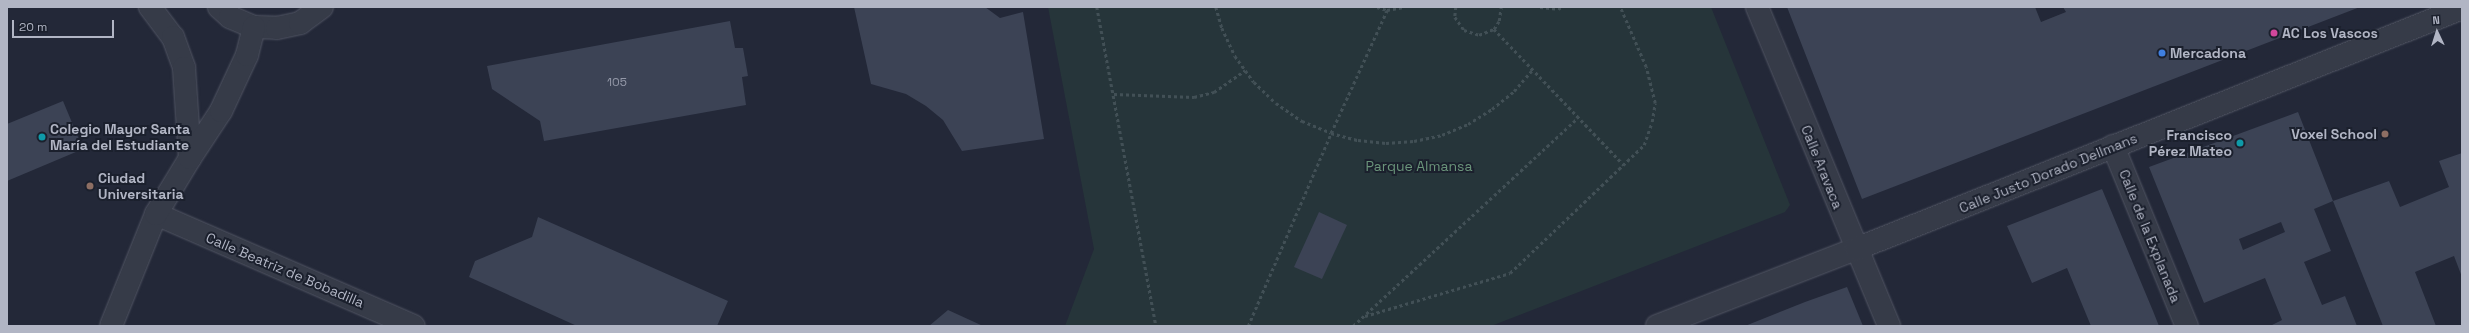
<!DOCTYPE html>
<html>
<head>
<meta charset="utf-8">
<style>
  body { margin:0 }
  #map { position:relative; width:2469px; height:333px; overflow:hidden; background:#232838; font-family:"Space Grotesk",sans-serif }
  div>[style] { position:absolute }
  .green>* { inset:0; background:#26353a }
  .building>* { inset:0; background:#3c4355 }
  .path>* { height:2.5px; margin-top:-1.25px; transform-origin:0; background:repeating-linear-gradient(90deg,#425056 0 3px,transparent 0 6px) }
  .roads { filter:drop-shadow(0 0 1px #515563) drop-shadow(0 0 1px #515563) }
  .minor>* { height:22px; margin:-11px; padding:0 11px; transform-origin:11px; border-radius:11px; background:#363b48 }
  .dots>* { width:11px; height:11px; translate:-50% -50%; box-sizing:border-box; border:2px solid #1b202d; border-radius:50% }
  span { translate:-50% -50%; white-space:nowrap; text-align:center; line-height:1.15; -webkit-text-stroke:4px #1b202d; paint-order:stroke }
  .number-label { font-size:12px; color:#9498a8 }
  .number-label span { -webkit-text-stroke-width:0 }
  .poi-label { font-size:14px; color:#b1b5c4; font-weight:700 }
  .left { translate:0 -50%; text-align:left }
  .right { translate:-100% -50%; text-align:right }
  .park-label { font-size:14px; color:#6a947a }
  .street-label { font-size:14px; color:#b1b5c4 }
  .frame { position:absolute; inset:0; border:8px solid #b1b5c4; pointer-events:none }
  .north { position:absolute; left:2417px; top:12px; width:40px; height:40px; -webkit-text-stroke:3px #1b202d; paint-order:stroke; rotate:356deg; font-size:11px; font-weight:700; line-height:16px; text-align:center; color:#b1b5c4 }
  .north::after { content:''; display:block; margin:auto; width:14px; height:18px; background:#b1b5c4; clip-path:polygon(50% 0,100% 100%,50% 72%,0 100%) }
  .scale { position:absolute; left:12px; top:20px; width:102px; height:18px; box-sizing:border-box; border:2px solid #b1b5c4; border-top:0; padding-left:5px; font-size:12px; line-height:14px; white-space:nowrap; color:#b1b5c4; -webkit-text-stroke:3px #1b202d; paint-order:stroke }
</style>
</head>
<body>
<div id="map">
  <div class="green">
    <i style="clip-path:polygon(1048px 7px,1711px 7px,1790px 205px,1785px 212px,1491px 326px,1065px 326px,1094px 249px)"></i>
  </div>
  <div class="building">
    <i style="clip-path:polygon(854px 7px,985px 7px,1000px 18px,1023px 12px,1044px 139px,962px 151px,943px 120px,926px 106px,906px 94px,871px 84px)"></i>
    <i style="clip-path:polygon(1787px 7px,2035px 7px,2041px 22px,2066px 12px,2063px 7px,2360px 7px,1862px 199px)"></i>
    <i style="clip-path:polygon(730px 21px,735px 48px,743px 48px,748px 76px,742px 77px,746px 105px,544px 141px,540px 121px,492px 89px,487px 66px)"></i>
    <i style="clip-path:polygon(63px 101px,83px 149px,7px 181px,7px 124px)"></i>
    <i style="clip-path:polygon(evenodd,2298px 112px,2333px 201px,2389px 181px,2400px 207px,2449px 187px,2439px 161px,2462px 153px,2462px 277px,2454px 256px,2415px 272px,2436px 326px,2383px 326px,2333px 201px,2314px 209px,2331px 251px,2304px 262px,2322px 305px,2345px 296px,2357px 326px,2270px 326px,2282px 320px,2265px 278px,2204px 303px,2149px 167px,2298px 112px,2281px 222px,2285px 232px,2243px 250px,2239px 239px,2281px 222px)"></i>
    <i style="clip-path:polygon(2102px 189px,2153px 311px,2159px 326px,2091px 326px,2067px 268px,2032px 283px,2007px 226px)"></i>
    <i style="clip-path:polygon(1319px 212px,1347px 225px,1322px 279px,1294px 267px)"></i>
    <i style="clip-path:polygon(538px 217px,728px 301px,717px 326px,577px 326px,469px 277px,475px 261px,532px 237px)"></i>
    <i style="clip-path:polygon(1847px 287px,1863px 326px,1745px 326px,1805px 302px)"></i>
    <i style="clip-path:polygon(948px 310px,983px 326px,929px 326px)"></i>
  </div>
  <div class="path">
    <i style="left:1097px;top:7px;width:324px;rotate:79.5deg"></i>
    <i style="left:1216px;top:7px;width:22px;rotate:74deg"></i>
    <i style="left:1222px;top:28px;width:31px;rotate:65deg"></i>
    <i style="left:1235px;top:56px;width:32px;rotate:54deg"></i>
    <i style="left:1254px;top:82px;width:30px;rotate:44deg"></i>
    <i style="left:1276px;top:103px;width:32px;rotate:35deg"></i>
    <i style="left:1302px;top:121px;width:31px;rotate:22deg"></i>
    <i style="left:1331px;top:133px;width:28px;rotate:15deg"></i>
    <i style="left:1358px;top:140px;width:28px;rotate:6deg"></i>
    <i style="left:1386px;top:143px;width:28px;rotate:-4deg"></i>
    <i style="left:1414px;top:141px;width:29px;rotate:-12deg"></i>
    <i style="left:1442px;top:135px;width:28px;rotate:-23deg"></i>
    <i style="left:1468px;top:124px;width:28px;rotate:-32deg"></i>
    <i style="left:1492px;top:109px;width:28px;rotate:-39deg"></i>
    <i style="left:1514px;top:91px;width:28px;rotate:-49deg"></i>
    <i style="left:1377px;top:7px;width:10px;rotate:17deg"></i>
    <i style="left:1387px;top:10px;width:17px;rotate:-10deg"></i>
    <i style="left:1456px;top:7px;width:10px;rotate:96deg"></i>
    <i style="left:1455px;top:17px;width:16px;rotate:55deg"></i>
    <i style="left:1464px;top:30px;width:16px;rotate:18deg"></i>
    <i style="left:1479px;top:35px;width:16px;rotate:-22deg"></i>
    <i style="left:1494px;top:29px;width:9px;rotate:-58deg"></i>
    <i style="left:1499px;top:21px;width:14px;rotate:-82deg"></i>
    <i style="left:1540px;top:7px;width:18px;rotate:6deg"></i>
    <i style="left:1558px;top:9px;width:4px;rotate:-27deg"></i>
    <i style="left:1494px;top:29px;width:188px;rotate:46.3deg"></i>
    <i style="left:1114px;top:94px;width:80px;rotate:2.1deg"></i>
    <i style="left:1194px;top:97px;width:21px;rotate:-14deg"></i>
    <i style="left:1214px;top:92px;width:38px;rotate:-35deg"></i>
    <i style="left:1365px;top:316px;width:151px;rotate:-16.5deg"></i>
    <i style="left:1510px;top:273px;width:185px;rotate:-43.7deg"></i>
    <i style="left:1644px;top:145px;width:24px;rotate:-71deg"></i>
    <i style="left:1652px;top:122px;width:19px;rotate:-81deg"></i>
    <i style="left:1655px;top:103px;width:37px;rotate:-104deg"></i>
    <i style="left:1646px;top:67px;width:65px;rotate:-113.4deg"></i>
    <i style="left:1248px;top:326px;width:210px;rotate:-66.7deg"></i>
    <i style="left:1331px;top:133px;width:135px;rotate:-65.5deg"></i>
    <i style="left:1353px;top:326px;width:306px;rotate:-42.8deg"></i>
  </div>
  <div class="roads">
    <div class="minor">
      <i style="left:150px;top:7px;width:38px;rotate:53deg"></i>
      <i style="left:173px;top:37px;width:33px;rotate:70deg"></i>
      <i style="left:184px;top:68px;width:90px;rotate:86.2deg"></i>
      <i style="left:219px;top:7px;width:15px;rotate:42deg"></i>
      <i style="left:230px;top:17px;width:26px;rotate:23deg"></i>
      <i style="left:254px;top:27px;width:23px;rotate:2deg"></i>
      <i style="left:277px;top:28px;width:24px;rotate:-12deg"></i>
      <i style="left:300px;top:23px;width:27px;rotate:-36deg"></i>
      <i style="left:1757px;top:7px;width:345px;rotate:67.5deg"></i>
      <i style="left:2113px;top:146px;width:195px;rotate:67.7deg"></i>
      <i style="left:156px;top:214px;width:281px;rotate:23.5deg"></i>
      <i style="left:111px;top:326px;width:121px;rotate:-68.1deg"></i>
      <i style="left:156px;top:214px;width:66px;rotate:-58.7deg"></i>
      <i style="left:190px;top:158px;width:56px;rotate:-56.6deg"></i>
      <i style="left:221px;top:111px;width:62px;rotate:-65.1deg"></i>
      <i style="left:247px;top:55px;width:29px;rotate:-76deg"></i>
      <i style="left:1657px;top:326px;width:213px;rotate:-21.2deg"></i>
      <i style="left:1856px;top:249px;width:650px;rotate:-21.67deg"></i>
    </div>
  </div>
  <div class="dots">
    <i style="left:2274px;top:33px;background:#d1479c"></i>
    <i style="left:2162px;top:53px;background:#3f7fe0"></i>
    <i style="left:2385px;top:134px;background:#8d6e63"></i>
    <i style="left:42px;top:137px;background:#0f9aa8"></i>
    <i style="left:2240px;top:143px;background:#0f9aa8"></i>
    <i style="left:90px;top:186px;background:#8d6e63"></i>
  </div>
  <div class="number-label">
    <span style="left:617px;top:83px">105</span>
  </div>
  <div class="poi-label">
    <span class="left" style="left:2282px;top:33px">AC Los Vascos</span>
    <span class="left" style="left:2170px;top:53px">Mercadona</span>
    <span class="left" style="left:50px;top:137px">Colegio Mayor Santa<br>María del Estudiante</span>
    <span class="right" style="left:2377px;top:134px">Voxel School</span>
    <span class="right" style="left:2232px;top:143px">Francisco<br>Pérez Mateo</span>
    <span class="left" style="left:98px;top:186px">Ciudad<br>Universitaria</span>
  </div>
  <div class="park-label">
    <span style="left:1419px;top:166px">Parque Almansa</span>
  </div>
  <div class="street-label">
    <span style="left:1822px;top:167px;rotate:68deg">Calle Aravaca</span>
    <span style="left:2048px;top:173px;rotate:-22deg">Calle Justo Dorado Dellmans</span>
    <span style="left:2150px;top:236px;rotate:68deg">Calle de la Explanada</span>
    <span style="left:285px;top:270px;rotate:23deg">Calle Beatriz de Bobadilla</span>
  </div>
  <div class="frame"></div>
  <div class="north">N</div>
  <div class="scale">20 m</div>
</div>
</body>
</html>
